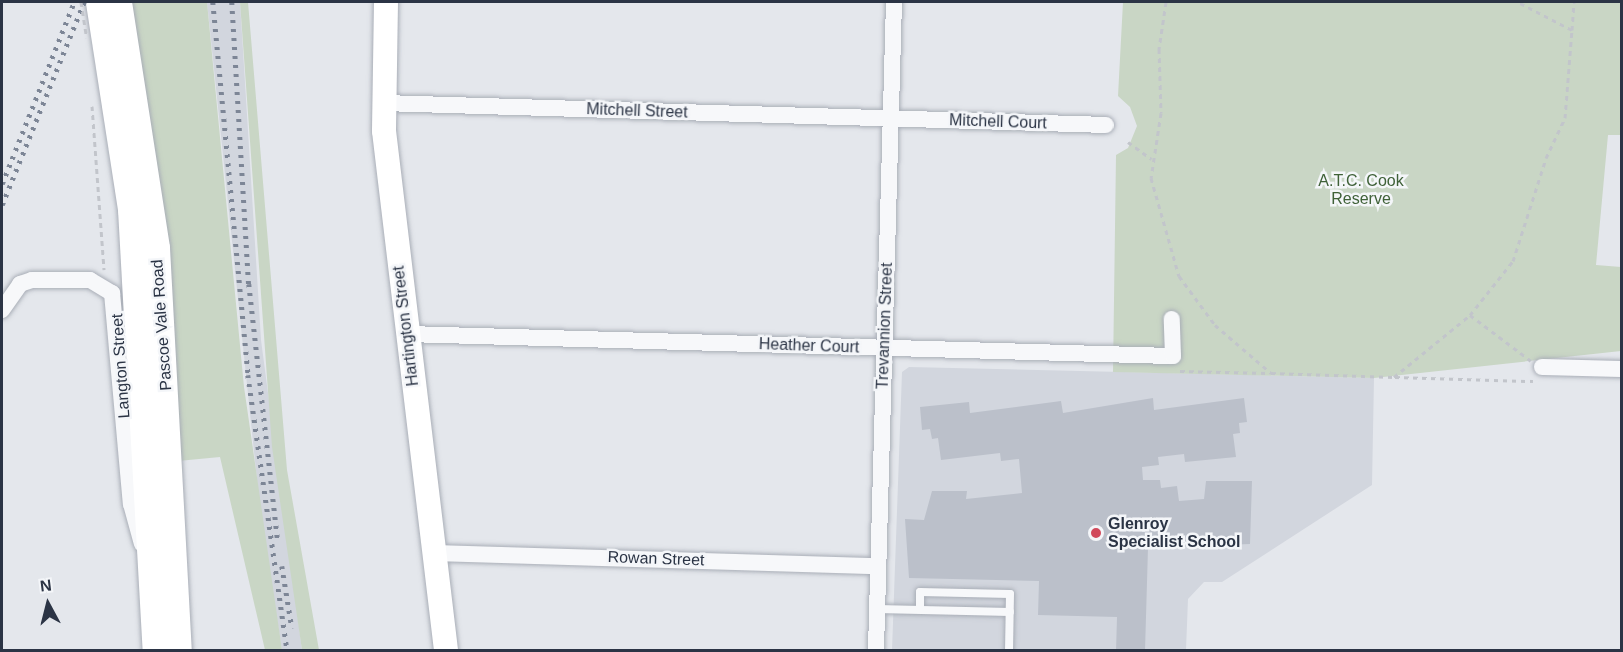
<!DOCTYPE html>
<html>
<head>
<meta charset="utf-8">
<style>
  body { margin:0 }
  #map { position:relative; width:1623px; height:652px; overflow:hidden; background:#e4e7ec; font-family:Helvetica,sans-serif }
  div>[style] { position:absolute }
  .built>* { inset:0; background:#d2d6de }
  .green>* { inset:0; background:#c9d6c5 }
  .building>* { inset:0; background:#bbc0ca }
  .path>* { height:3px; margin-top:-1.5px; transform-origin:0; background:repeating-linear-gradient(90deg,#c2c5cb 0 4.5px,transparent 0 9px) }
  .roads { filter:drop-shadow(0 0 2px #a9aeb7) drop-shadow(0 0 2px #a9aeb7) }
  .lane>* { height:8px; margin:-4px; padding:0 4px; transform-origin:4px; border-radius:4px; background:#f7f8fa }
  .street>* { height:16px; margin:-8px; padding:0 8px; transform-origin:8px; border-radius:8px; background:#f7f8fa }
  .secondary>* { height:24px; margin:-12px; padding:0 12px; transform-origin:12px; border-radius:12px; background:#fff }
  .primary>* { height:27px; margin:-13.5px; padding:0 13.5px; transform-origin:13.5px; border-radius:13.5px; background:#fff }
  .rail>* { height:4.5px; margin-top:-2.25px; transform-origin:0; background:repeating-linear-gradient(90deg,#7d8696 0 3px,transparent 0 9px) }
  .path-bridge>* { height:3px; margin-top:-1.5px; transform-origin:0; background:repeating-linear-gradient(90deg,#c2c5cb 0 4.5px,transparent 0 9px) }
  .dots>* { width:16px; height:16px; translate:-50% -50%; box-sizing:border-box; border:3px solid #f4f6f9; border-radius:50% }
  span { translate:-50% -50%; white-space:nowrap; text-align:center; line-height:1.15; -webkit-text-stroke:5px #f4f6f9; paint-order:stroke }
  .street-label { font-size:16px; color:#2b3445 }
  .park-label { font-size:16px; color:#3f6138 }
  .poi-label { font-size:16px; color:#2b3445; font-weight:700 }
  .left { translate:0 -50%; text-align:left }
  .frame { position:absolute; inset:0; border:3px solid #2b3445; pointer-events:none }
  .north { position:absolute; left:18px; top:574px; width:60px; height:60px; -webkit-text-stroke:4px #f4f6f9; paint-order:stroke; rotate:353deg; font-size:16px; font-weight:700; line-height:24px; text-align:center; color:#2b3445 }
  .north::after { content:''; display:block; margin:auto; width:21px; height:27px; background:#2b3445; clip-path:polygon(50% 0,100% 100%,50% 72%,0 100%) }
</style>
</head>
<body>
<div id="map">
  <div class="built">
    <i style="clip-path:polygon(207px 2px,240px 2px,261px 340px,302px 650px,282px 650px,262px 528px)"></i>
    <i style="clip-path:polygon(909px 367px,1374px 378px,1372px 485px,1222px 582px,1204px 582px,1188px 599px,1186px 650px,892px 650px,902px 372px)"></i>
  </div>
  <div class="green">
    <i style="clip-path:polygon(127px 2px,207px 2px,244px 387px,282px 650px,265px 650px,220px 457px,178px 461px)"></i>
    <i style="clip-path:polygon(240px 2px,248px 2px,287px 470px,319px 650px,302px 650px,272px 447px)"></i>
    <i style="clip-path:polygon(1123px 2px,1621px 2px,1621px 135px,1608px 135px,1596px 265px,1621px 267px,1621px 351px,1374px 378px,1113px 372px,1116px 155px,1128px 148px,1137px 126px,1130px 107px,1118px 96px)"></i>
  </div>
  <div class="building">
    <i style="clip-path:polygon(1153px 398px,1154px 410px,1244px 398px,1247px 422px,1239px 423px,1240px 433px,1233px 434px,1236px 457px,1185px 462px,1184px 454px,1158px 457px,1159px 465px,1142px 467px,1143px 480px,1160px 480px,1161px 488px,1177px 486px,1179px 501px,1204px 499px,1206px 481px,1252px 481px,1250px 544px,1148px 548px,1145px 651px,1116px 651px,1117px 617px,1038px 615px,1039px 581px,909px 578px,905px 519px,924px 520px,932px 491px,967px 491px,966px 499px,1022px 493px,1019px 459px,1001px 461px,1000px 453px,941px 460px,938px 438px,932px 439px,930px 429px,922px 430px,920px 407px,969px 402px,970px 413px,1061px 401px,1063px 413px)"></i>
  </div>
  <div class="path">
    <i style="left:1166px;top:2px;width:48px;rotate:98.5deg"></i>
    <i style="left:1159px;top:49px;width:64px;rotate:88.2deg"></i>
    <i style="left:1161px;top:113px;width:66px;rotate:98.7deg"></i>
    <i style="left:1151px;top:178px;width:102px;rotate:74.1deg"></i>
    <i style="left:1179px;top:276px;width:61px;rotate:53.7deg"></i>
    <i style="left:1215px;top:325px;width:74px;rotate:40.6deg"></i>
    <i style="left:1271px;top:373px;width:123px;rotate:1.9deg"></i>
    <i style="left:1394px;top:377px;width:98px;rotate:-39.2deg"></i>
    <i style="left:1470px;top:315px;width:69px;rotate:-51.5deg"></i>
    <i style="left:1513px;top:261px;width:108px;rotate:-72.2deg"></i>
    <i style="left:1546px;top:158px;width:44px;rotate:-64.6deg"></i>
    <i style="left:1565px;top:118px;width:88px;rotate:-85.5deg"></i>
    <i style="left:1572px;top:30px;width:61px;rotate:-152.6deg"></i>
    <i style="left:1572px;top:30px;width:28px;rotate:-86deg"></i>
    <i style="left:92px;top:106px;width:164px;rotate:85.8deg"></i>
    <i style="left:1128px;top:142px;width:29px;rotate:36deg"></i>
    <i style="left:1470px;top:315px;width:76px;rotate:37deg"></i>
    <i style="left:1180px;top:371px;width:89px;rotate:1.3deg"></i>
    <i style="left:1395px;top:377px;width:138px;rotate:1.7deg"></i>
  </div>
  <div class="roads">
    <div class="lane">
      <i style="left:877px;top:609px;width:133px;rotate:1.3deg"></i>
      <i style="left:920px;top:609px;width:17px;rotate:-90deg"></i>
      <i style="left:920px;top:592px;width:90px;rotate:1.3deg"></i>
      <i style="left:1010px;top:594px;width:56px;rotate:91deg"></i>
    </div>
    <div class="street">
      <i style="left:383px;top:103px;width:723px;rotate:1.74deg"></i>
      <i style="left:2px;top:310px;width:32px;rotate:-55deg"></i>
      <i style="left:20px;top:284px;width:13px;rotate:-18deg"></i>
      <i style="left:32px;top:280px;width:58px"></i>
      <i style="left:90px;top:280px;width:26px;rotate:31deg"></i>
      <i style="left:112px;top:293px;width:212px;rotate:84.9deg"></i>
      <i style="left:131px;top:504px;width:41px;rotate:74.6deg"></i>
      <i style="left:407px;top:334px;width:766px;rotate:1.65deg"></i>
      <i style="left:1173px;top:356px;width:37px;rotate:-92deg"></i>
      <i style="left:1542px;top:367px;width:80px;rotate:1.4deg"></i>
      <i style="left:434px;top:553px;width:444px;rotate:1.7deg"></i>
      <i style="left:876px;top:650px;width:648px;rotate:-88.41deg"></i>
    </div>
    <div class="secondary">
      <i style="left:386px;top:2px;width:129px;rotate:90.9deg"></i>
      <i style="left:384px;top:131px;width:523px;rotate:83.19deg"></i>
    </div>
    <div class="primary">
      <i style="left:99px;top:2px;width:209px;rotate:81.2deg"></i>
      <i style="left:131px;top:209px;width:442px;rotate:86.8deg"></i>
      <i style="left:118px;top:2px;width:249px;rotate:81.2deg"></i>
      <i style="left:156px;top:248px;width:403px;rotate:86.9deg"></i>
    </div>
  </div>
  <div class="rail">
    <i style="left:213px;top:2px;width:375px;rotate:84.6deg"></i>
    <i style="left:248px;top:375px;width:278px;rotate:81.9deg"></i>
    <i style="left:232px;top:2px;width:283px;rotate:86.6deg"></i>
    <i style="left:249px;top:284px;width:260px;rotate:83.6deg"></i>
    <i style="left:2px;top:184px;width:196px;rotate:-68.4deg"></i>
    <i style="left:2px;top:205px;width:219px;rotate:-68deg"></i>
    <i style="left:282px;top:566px;width:63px;rotate:80.8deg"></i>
  </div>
  <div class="path-bridge">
    <i style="left:81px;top:2px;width:36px;rotate:81deg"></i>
  </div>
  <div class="dots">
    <i style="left:1096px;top:533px;background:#d1495b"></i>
  </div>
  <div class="street-label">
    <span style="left:637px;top:111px;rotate:2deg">Mitchell Street</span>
    <span style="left:998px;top:122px;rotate:2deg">Mitchell Court</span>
    <span style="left:162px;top:325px;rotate:-94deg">Pascoe Vale Road</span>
    <span style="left:406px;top:326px;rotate:-97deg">Hartington Street</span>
    <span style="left:885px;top:326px;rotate:-88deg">Trevannion Street</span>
    <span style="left:809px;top:346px;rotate:2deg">Heather Court</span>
    <span style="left:121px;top:366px;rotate:-94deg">Langton Street</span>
    <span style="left:656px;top:559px;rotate:2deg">Rowan Street</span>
  </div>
  <div class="park-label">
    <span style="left:1361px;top:190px">A.T.C. Cook<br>Reserve</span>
  </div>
  <div class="poi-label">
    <span class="left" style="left:1108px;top:533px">Glenroy<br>Specialist School</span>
  </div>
  <div class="frame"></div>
  <div class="north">N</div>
</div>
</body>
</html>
